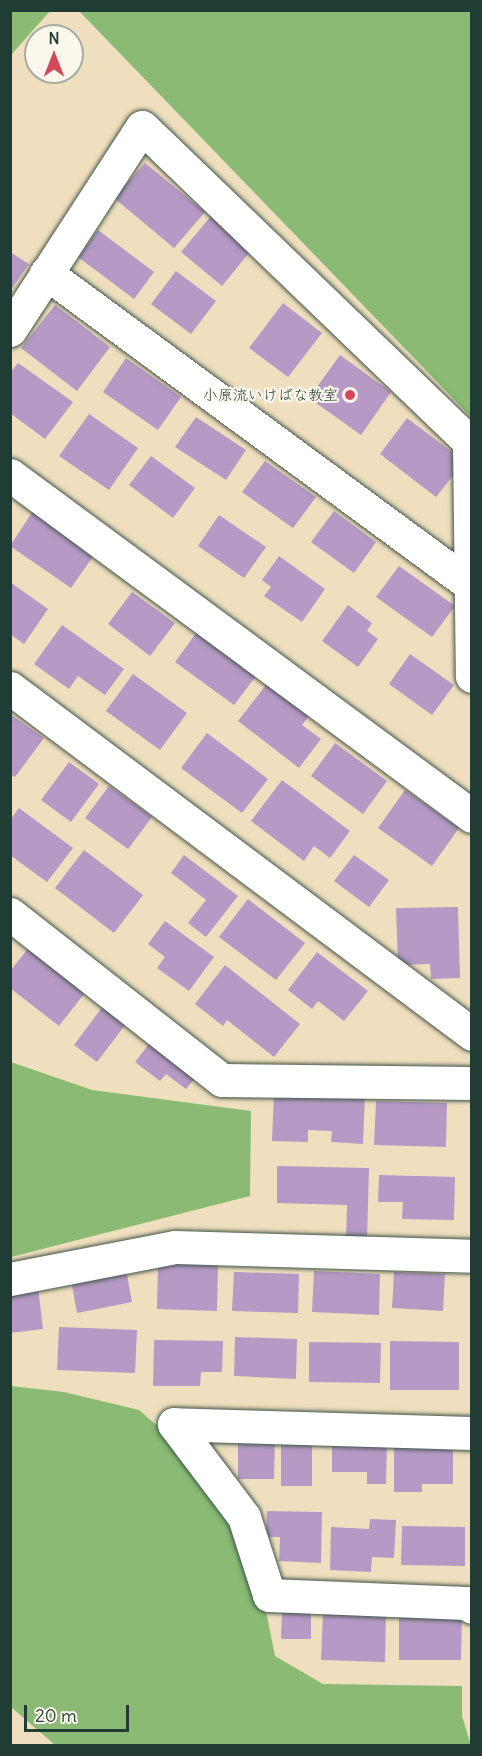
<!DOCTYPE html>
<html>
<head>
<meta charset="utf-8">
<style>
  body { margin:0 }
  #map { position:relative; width:482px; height:1756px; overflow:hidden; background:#f0dfbe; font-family:Delius,"Klee One",sans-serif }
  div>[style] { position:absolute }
  .forest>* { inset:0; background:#8aba74 }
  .building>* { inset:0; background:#b699c5 }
  .roads { filter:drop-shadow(0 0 2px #3e5549) drop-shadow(0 0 2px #3e5549) }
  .street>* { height:33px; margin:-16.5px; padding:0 16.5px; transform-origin:16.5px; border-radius:16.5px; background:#fff }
  .dots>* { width:16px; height:16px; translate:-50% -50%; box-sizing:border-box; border:3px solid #fbf7ec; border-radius:50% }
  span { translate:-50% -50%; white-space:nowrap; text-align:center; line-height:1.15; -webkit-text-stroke:4.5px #fbf7ec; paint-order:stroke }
  .poi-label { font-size:15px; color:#1f3d34 }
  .right { translate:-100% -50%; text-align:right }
  .frame { position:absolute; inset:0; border:12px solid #1f3d34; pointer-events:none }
  .north { position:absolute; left:24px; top:24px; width:60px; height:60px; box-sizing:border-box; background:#fbf7ec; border:2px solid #a3ada2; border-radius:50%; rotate:0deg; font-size:16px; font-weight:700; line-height:24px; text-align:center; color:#1f3d34 }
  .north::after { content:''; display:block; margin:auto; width:21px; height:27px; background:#d1495b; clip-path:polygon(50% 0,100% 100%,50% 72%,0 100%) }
  .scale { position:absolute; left:24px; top:1705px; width:105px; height:27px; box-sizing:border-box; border:3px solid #1f3d34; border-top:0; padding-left:8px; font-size:18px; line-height:21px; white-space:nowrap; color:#1f3d34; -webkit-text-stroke:4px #fbf7ec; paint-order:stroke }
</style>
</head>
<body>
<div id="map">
  <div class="forest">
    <i style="clip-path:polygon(11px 10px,50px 11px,11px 55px,10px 11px)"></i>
    <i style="clip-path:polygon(79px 11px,471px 11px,471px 417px)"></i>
    <i style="clip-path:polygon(11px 1062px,92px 1090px,251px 1111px,250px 1196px,11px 1257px)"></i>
    <i style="clip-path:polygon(11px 1386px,64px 1392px,139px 1410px,168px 1435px,236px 1526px,265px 1606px,275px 1656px,323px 1684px,462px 1686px,462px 1716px,471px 1745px,55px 1745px,11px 1707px)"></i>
  </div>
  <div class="building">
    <i style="clip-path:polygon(145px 163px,205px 212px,174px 248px,114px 198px)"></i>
    <i style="clip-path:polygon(212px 215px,253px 248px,222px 286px,181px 252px)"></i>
    <i style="clip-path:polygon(98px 230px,154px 272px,134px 299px,78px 257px)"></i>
    <i style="clip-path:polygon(10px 252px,29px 264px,10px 291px)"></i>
    <i style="clip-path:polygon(176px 271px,216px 301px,191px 334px,151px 304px)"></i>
    <i style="clip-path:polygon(283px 303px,322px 333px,288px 377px,249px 348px)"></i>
    <i style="clip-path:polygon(55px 305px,110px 347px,77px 391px,21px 348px)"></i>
    <i style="clip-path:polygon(340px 355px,391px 392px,361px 435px,309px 398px)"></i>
    <i style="clip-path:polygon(126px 358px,181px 397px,158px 430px,103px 392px)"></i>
    <i style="clip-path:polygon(18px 363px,73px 402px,45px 439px,10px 413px,10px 373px)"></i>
    <i style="clip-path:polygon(89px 414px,138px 448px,109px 490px,59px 456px)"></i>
    <i style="clip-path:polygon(196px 417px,246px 450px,226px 480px,175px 447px)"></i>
    <i style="clip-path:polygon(407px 418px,452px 452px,455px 473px,436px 497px,380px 454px)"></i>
    <i style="clip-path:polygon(151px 456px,195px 488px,173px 518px,129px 485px)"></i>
    <i style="clip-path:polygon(265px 461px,316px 497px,293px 528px,242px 492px)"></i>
    <i style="clip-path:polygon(37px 505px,99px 548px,71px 588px,10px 546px)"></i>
    <i style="clip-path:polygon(334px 511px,376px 542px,354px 573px,311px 542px)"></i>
    <i style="clip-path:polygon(219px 515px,266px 547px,244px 578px,198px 546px)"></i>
    <i style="clip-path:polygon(279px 556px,325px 589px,302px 622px,264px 596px,271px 587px,262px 580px)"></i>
    <i style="clip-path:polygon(399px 566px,455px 606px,432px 637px,376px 597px)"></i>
    <i style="clip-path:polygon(10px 582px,48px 609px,24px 644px,10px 634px)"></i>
    <i style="clip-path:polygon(132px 592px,175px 623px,150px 656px,108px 624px)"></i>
    <i style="clip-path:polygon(348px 605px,372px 623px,367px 631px,378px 639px,358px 667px,322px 641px)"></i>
    <i style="clip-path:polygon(62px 625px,124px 669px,105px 695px,78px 676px,69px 689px,34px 664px)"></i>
    <i style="clip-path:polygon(199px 629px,259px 672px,234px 705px,175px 662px)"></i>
    <i style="clip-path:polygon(410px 654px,454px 685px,432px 715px,389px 684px)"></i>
    <i style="clip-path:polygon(133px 674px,187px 713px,160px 750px,106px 711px)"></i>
    <i style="clip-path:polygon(270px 680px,312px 712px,302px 725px,321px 739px,299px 768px,238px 721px)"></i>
    <i style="clip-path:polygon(10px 714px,44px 738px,15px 777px,10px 774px)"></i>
    <i style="clip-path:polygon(207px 733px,268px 779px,242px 813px,181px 768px)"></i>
    <i style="clip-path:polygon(335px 743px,387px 781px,363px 814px,311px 776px)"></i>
    <i style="clip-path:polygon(69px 762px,99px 784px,71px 822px,41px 800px)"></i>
    <i style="clip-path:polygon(282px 780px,350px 831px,330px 858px,314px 846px,304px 861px,251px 821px)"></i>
    <i style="clip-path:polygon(109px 786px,152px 817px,128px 849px,85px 818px)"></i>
    <i style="clip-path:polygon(405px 790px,459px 828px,432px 866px,378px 828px)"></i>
    <i style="clip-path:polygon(19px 808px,73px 848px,47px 882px,10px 855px,10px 820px)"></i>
    <i style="clip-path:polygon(84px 850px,143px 895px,114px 933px,55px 888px)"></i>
    <i style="clip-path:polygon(184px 855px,238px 896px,206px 937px,188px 923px,206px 900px,171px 873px)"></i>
    <i style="clip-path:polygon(354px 855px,389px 880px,369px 907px,334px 881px)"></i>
    <i style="clip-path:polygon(248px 899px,305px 943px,276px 980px,219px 937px)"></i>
    <i style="clip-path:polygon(458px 907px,460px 978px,431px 979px,430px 964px,398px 965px,396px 908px)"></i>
    <i style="clip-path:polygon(165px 921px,214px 957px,189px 991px,157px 968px,165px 957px,148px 944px)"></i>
    <i style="clip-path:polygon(31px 945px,88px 989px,59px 1026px,10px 988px,10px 971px)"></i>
    <i style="clip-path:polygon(317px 952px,368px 991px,344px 1021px,318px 1001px,312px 1009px,288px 990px)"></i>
    <i style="clip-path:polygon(225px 965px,300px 1024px,274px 1057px,227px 1020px,223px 1026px,195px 1004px)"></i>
    <i style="clip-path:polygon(106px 1002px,129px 1020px,97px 1062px,74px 1045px)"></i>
    <i style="clip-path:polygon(152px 1040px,197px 1076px,186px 1089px,166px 1074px,160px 1081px,135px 1062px)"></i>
    <i style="clip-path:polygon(274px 1091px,365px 1094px,363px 1144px,331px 1142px,332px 1131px,308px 1130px,308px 1142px,272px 1141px)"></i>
    <i style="clip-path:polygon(376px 1101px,447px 1103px,446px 1147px,374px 1145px)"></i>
    <i style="clip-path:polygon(277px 1166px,369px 1168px,367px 1240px,346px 1240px,347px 1205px,277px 1203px)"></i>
    <i style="clip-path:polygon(379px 1175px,455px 1177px,454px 1220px,402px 1219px,403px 1202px,378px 1202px)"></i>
    <i style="clip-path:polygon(158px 1263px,218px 1264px,217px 1311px,157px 1309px)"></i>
    <i style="clip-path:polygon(126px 1269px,132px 1302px,77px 1313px,71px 1280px)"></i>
    <i style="clip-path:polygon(314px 1271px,380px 1274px,379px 1315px,312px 1312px)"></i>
    <i style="clip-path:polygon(234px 1272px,299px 1274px,298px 1313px,232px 1311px)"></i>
    <i style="clip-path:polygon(394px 1272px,445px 1274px,443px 1311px,392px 1308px)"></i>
    <i style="clip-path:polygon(38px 1287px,43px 1329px,10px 1333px,10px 1290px)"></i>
    <i style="clip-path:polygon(59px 1327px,137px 1330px,135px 1373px,57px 1370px)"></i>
    <i style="clip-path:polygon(235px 1337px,297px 1339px,296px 1379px,234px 1376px)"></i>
    <i style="clip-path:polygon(154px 1340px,223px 1341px,222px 1372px,201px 1372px,200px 1386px,153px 1386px)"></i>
    <i style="clip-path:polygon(390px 1341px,459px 1342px,459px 1390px,390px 1390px)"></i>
    <i style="clip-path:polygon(309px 1342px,381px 1343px,380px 1383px,309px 1382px)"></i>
    <i style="clip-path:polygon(281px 1434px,312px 1434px,312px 1486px,281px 1486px)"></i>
    <i style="clip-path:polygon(238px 1439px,275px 1440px,274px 1479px,238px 1479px)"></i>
    <i style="clip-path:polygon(332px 1443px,387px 1444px,386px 1484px,367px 1484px,367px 1472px,332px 1472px)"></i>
    <i style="clip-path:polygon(394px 1447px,453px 1447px,453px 1484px,422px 1484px,422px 1492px,394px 1492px)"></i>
    <i style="clip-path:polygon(267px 1511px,322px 1512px,321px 1563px,279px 1561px,280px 1537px,266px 1537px)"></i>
    <i style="clip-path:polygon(370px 1519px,396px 1520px,394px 1558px,372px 1557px,371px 1572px,330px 1570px,331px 1527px,369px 1529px)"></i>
    <i style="clip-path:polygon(402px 1526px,465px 1527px,465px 1566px,401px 1565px)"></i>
    <i style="clip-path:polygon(282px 1611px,311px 1611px,311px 1639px,281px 1639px)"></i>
    <i style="clip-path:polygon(323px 1612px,386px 1613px,385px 1662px,321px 1660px)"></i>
    <i style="clip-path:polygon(399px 1612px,462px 1613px,461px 1660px,399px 1660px)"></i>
  </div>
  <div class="roads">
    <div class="street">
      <i style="left:46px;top:273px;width:525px;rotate:36.32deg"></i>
      <i style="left:10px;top:330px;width:242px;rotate:-57deg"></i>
      <i style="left:142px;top:127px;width:454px;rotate:43.9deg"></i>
      <i style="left:469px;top:442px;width:234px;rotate:89.3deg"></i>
      <i style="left:10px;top:475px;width:574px;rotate:36.43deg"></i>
      <i style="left:10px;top:688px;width:577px;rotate:36.83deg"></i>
      <i style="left:10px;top:914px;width:269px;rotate:38.1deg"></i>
      <i style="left:222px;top:1080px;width:250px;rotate:0.7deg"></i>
      <i style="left:10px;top:1279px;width:168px;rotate:-11deg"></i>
      <i style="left:175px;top:1247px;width:297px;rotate:1.7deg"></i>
      <i style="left:472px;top:1433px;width:298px;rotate:-178.3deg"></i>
      <i style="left:174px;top:1424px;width:116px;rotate:53deg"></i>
      <i style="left:244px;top:1517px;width:82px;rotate:72.2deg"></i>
      <i style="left:269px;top:1595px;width:197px;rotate:2.3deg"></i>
      <i style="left:466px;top:1603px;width:7px;rotate:34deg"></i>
    </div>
  </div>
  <div class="dots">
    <i style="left:350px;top:395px;background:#d1495b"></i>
  </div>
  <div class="poi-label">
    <span class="right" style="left:338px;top:395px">小原流いけばな教室</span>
  </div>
  <div class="frame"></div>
  <div class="north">N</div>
  <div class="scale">20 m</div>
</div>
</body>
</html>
